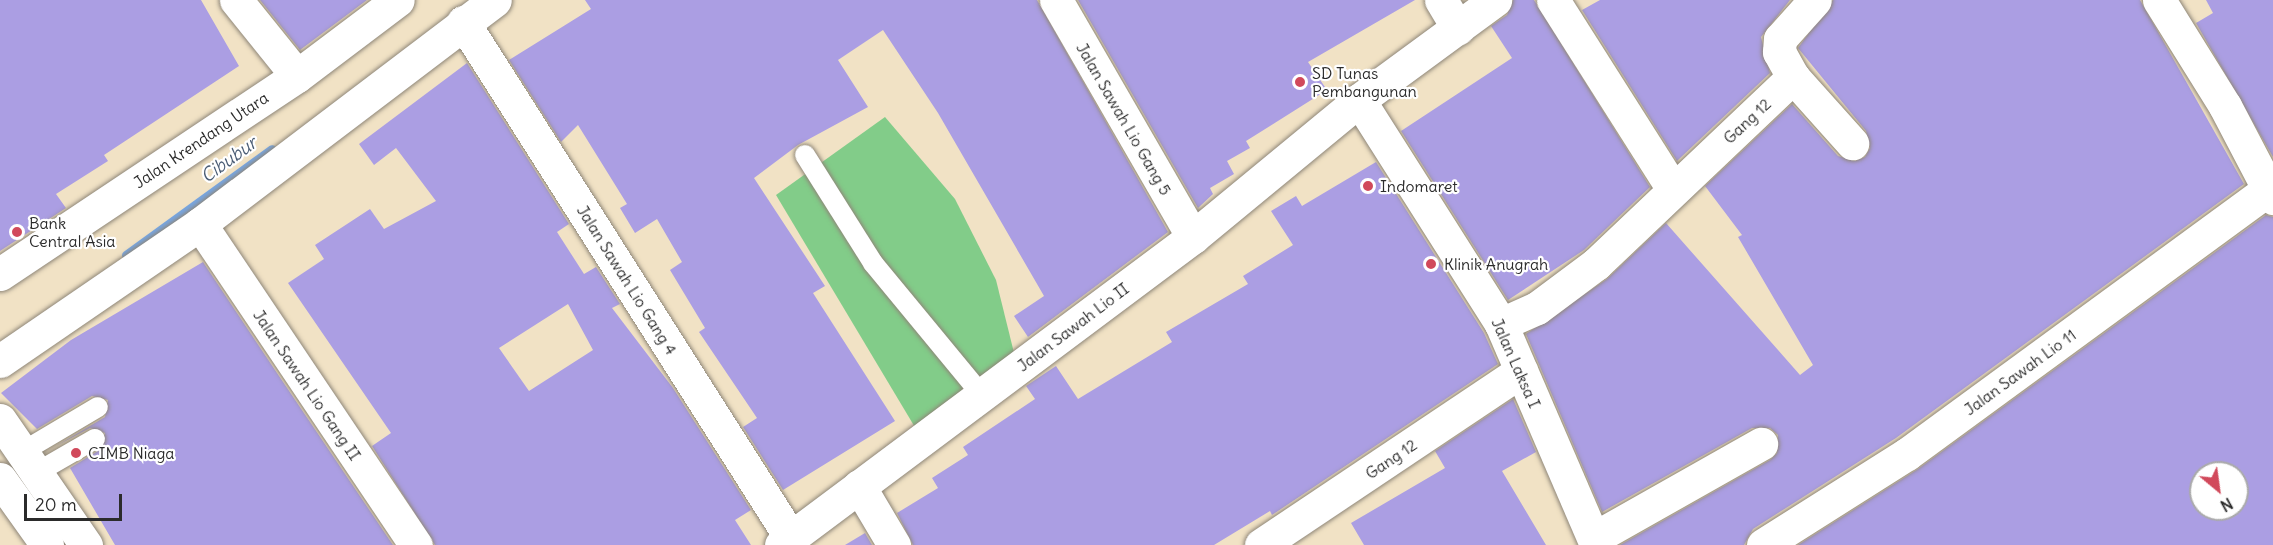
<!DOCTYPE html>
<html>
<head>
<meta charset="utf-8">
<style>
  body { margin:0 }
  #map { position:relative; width:2273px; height:545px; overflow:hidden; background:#f1e2c5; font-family:Delius,sans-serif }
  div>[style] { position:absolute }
  .green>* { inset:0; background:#82cc89 }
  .stream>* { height:9px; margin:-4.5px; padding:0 4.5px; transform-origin:4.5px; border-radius:4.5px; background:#78a6e1 }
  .building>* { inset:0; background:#ab9ee3 }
  .roads { filter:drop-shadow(0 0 2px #8e8678) drop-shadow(0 0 2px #8e8678) }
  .lane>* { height:20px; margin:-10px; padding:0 10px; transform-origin:10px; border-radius:10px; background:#fff }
  .street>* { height:33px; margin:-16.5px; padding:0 16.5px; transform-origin:16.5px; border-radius:16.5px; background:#fff }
  .secondary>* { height:33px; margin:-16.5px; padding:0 16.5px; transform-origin:16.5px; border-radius:16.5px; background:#fff }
  .dots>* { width:16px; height:16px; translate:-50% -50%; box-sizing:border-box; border:3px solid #fff; border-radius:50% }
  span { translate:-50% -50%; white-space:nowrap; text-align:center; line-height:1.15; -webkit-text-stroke:4.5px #fff; paint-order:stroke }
  .poi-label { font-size:16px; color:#2b2b2b }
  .left { translate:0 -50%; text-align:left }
  .street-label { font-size:16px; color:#2b2b2b }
  .water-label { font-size:18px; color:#4a5c74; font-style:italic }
  .north { position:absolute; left:2189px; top:461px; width:60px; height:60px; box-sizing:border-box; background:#fff; border:2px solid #aaa; border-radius:50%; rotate:151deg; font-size:16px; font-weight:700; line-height:24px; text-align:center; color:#2b2b2b }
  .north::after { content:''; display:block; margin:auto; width:21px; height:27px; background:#d1495b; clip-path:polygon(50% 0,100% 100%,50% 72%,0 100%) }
  .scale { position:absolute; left:24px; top:494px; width:98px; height:27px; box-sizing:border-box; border:3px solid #2b2b2b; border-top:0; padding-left:8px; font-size:18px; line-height:21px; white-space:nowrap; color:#2b2b2b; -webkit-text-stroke:4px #fff; paint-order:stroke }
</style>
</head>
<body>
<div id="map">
  <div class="green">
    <i style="clip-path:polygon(885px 117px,955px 199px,996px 280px,1018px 369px,916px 429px,776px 195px)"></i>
  </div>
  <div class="stream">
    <i style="left:126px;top:255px;width:180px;rotate:-36deg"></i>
  </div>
  <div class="building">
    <i style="clip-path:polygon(0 0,201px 0,239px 66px,104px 155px,108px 161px,56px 194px,66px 208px,0 251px)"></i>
    <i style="clip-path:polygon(260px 0,367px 0,300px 50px)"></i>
    <i style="clip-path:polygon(585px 0,1037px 0,1168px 232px,1028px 337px,1014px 316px,1044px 296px,938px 113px,883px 30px,838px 60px,868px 107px,798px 145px,754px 178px,825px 286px,813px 293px,895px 421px,783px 490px,743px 427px,757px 418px,699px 332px,705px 328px,670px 270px,682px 262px,657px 219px,635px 233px,620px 208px,627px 204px,578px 125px,561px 142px,509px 60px,591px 9px)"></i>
    <i style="clip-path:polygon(1078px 0,1415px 0,1308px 62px,1327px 90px,1246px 141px,1250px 148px,1227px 161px,1234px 174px,1210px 188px,1213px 194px,1198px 208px)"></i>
    <i style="clip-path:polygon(1513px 0,1534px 0,1650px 187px,1584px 250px,1508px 300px,1401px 131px,1512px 58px,1491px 26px,1507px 15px)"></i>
    <i style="clip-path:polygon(1600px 0,1790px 0,1761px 37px,1770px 73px,1677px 161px,1582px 10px)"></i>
    <i style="clip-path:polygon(1833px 0,2140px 0,2244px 184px,1896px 438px,1753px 529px,1744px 545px,1620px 545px,1770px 460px,1777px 453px,1778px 435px,1770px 428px,1752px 428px,1602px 512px,1526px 334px,1607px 279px,1666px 223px,1800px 375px,1813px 365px,1738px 237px,1742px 235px,1705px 186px,1792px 104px,1838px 156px,1855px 161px,1865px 157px,1870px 148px,1866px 131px,1798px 48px)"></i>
    <i style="clip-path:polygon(2206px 0,2273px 0,2273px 157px,2196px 23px,2213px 13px)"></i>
    <i style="clip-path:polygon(evenodd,467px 63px,569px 224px,557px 232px,584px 274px,596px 267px,620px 304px,612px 308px,673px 388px,751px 510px,735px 520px,751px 545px,435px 545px,372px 446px,391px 433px,288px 283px,324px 259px,315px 245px,370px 209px,384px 229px,436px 201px,396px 148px,374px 165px,359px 144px,467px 63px,568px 304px,593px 350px,529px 391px,499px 348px,568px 304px)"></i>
    <i style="clip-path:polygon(1376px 162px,1484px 333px,1498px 364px,1272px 515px,1270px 511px,1214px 545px,913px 545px,897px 513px,938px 488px,932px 478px,968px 455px,963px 447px,1035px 399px,1026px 386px,1056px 366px,1078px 399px,1172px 342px,1166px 332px,1248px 284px,1243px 276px,1293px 245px,1271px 211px,1296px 196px,1302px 206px)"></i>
    <i style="clip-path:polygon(evenodd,2266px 215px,2273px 217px,2273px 545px,1798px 545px,1918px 469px,2266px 215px,2201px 473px,2237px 473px,2237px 509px,2201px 509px,2201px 473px)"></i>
    <i style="clip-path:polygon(203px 262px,279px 376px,393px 545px,115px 545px,70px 468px,101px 449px,105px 433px,90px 428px,56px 446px,105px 417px,108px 400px,92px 396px,37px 429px,1px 393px,71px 340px)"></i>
    <i style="clip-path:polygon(1513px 399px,1536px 452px,1502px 471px,1546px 545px,1364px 545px,1351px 523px,1445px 468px,1435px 451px)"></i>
    <i style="clip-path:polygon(865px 533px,872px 545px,845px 545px)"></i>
  </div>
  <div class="roads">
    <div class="lane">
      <i style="left:805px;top:155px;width:128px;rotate:57.8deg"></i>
      <i style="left:873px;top:263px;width:171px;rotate:50.5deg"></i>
      <i style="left:22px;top:452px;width:88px;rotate:-30.6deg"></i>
      <i style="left:36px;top:473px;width:68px;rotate:-30deg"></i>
    </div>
    <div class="street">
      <i style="left:236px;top:0;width:97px;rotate:51.2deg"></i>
      <i style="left:1056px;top:0;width:274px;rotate:60deg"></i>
      <i style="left:1441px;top:0;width:33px;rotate:59deg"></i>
      <i style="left:1553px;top:0;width:224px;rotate:57.6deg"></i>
      <i style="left:2159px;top:0;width:125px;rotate:58.1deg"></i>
      <i style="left:2225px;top:106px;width:104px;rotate:62.4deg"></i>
      <i style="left:463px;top:22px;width:611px;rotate:57.56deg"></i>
      <i style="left:1793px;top:77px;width:29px;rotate:-119deg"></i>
      <i style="left:1779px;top:52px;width:13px;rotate:-86deg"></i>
      <i style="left:1780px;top:39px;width:52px;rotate:-48.1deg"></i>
      <i style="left:200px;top:224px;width:387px;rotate:56.1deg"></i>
      <i style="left:1501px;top:324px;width:39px;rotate:-24deg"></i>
      <i style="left:1537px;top:308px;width:74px;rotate:-36.7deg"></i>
      <i style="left:1596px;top:264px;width:272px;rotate:-43.5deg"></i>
      <i style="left:1793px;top:77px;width:89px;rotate:48.2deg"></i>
      <i style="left:0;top:361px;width:242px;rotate:-34.4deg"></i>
      <i style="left:200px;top:224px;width:370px;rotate:-37.2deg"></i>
      <i style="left:859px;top:486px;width:69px;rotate:59.3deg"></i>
      <i style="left:1594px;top:538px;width:192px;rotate:-29.4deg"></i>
      <i style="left:1261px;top:545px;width:313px;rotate:-33.8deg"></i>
      <i style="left:1763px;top:545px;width:170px;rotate:-32.3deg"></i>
      <i style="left:1907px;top:454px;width:454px;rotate:-36.2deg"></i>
    </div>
    <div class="secondary">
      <i style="left:1359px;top:100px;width:265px;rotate:57.6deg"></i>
      <i style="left:1501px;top:324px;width:241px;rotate:66.7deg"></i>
      <i style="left:0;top:274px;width:357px;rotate:-33.7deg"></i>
      <i style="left:297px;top:76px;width:126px;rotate:-37deg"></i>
      <i style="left:0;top:420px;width:152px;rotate:55.5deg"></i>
      <i style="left:0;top:479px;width:81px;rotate:54.5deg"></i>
      <i style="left:781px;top:545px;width:514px;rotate:-36.78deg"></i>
      <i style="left:1193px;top:237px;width:215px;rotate:-39.5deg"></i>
      <i style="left:1359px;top:100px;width:169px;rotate:-36.3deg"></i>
    </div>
  </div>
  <div class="dots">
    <i style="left:1300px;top:82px;background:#d1495b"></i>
    <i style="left:1368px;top:186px;background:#d1495b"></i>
    <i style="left:17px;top:232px;background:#d1495b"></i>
    <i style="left:1431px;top:264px;background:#d1495b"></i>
    <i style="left:76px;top:453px;background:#d1495b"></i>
  </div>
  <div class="poi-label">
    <span class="left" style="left:1312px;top:82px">SD Tunas<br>Pembangunan</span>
    <span class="left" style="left:1380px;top:186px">Indomaret</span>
    <span class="left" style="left:29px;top:232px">Bank<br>Central Asia</span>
    <span class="left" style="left:1444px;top:264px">Klinik Anugrah</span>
    <span class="left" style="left:88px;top:453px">CIMB Niaga</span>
  </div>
  <div class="street-label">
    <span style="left:1124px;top:119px;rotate:60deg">Jalan Sawah Lio Gang 5</span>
    <span style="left:1747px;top:121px;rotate:-43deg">Gang 12</span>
    <span style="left:201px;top:140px;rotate:-34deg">Jalan Krendang Utara</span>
    <span style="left:627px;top:280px;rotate:58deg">Jalan Sawah Lio Gang 4</span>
    <span style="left:1073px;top:327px;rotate:-37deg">Jalan Sawah Lio II</span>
    <span style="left:1516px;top:363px;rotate:66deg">Jalan Laksa I</span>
    <span style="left:2020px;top:372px;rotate:-36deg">Jalan Sawah Lio 11</span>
    <span style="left:307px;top:385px;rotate:56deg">Jalan Sawah Lio Gang II</span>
    <span style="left:1391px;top:459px;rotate:-34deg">Gang 12</span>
  </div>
  <div class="water-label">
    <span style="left:229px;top:160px;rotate:-36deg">Cibubur</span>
  </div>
  <div class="north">N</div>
  <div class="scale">20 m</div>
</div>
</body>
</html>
